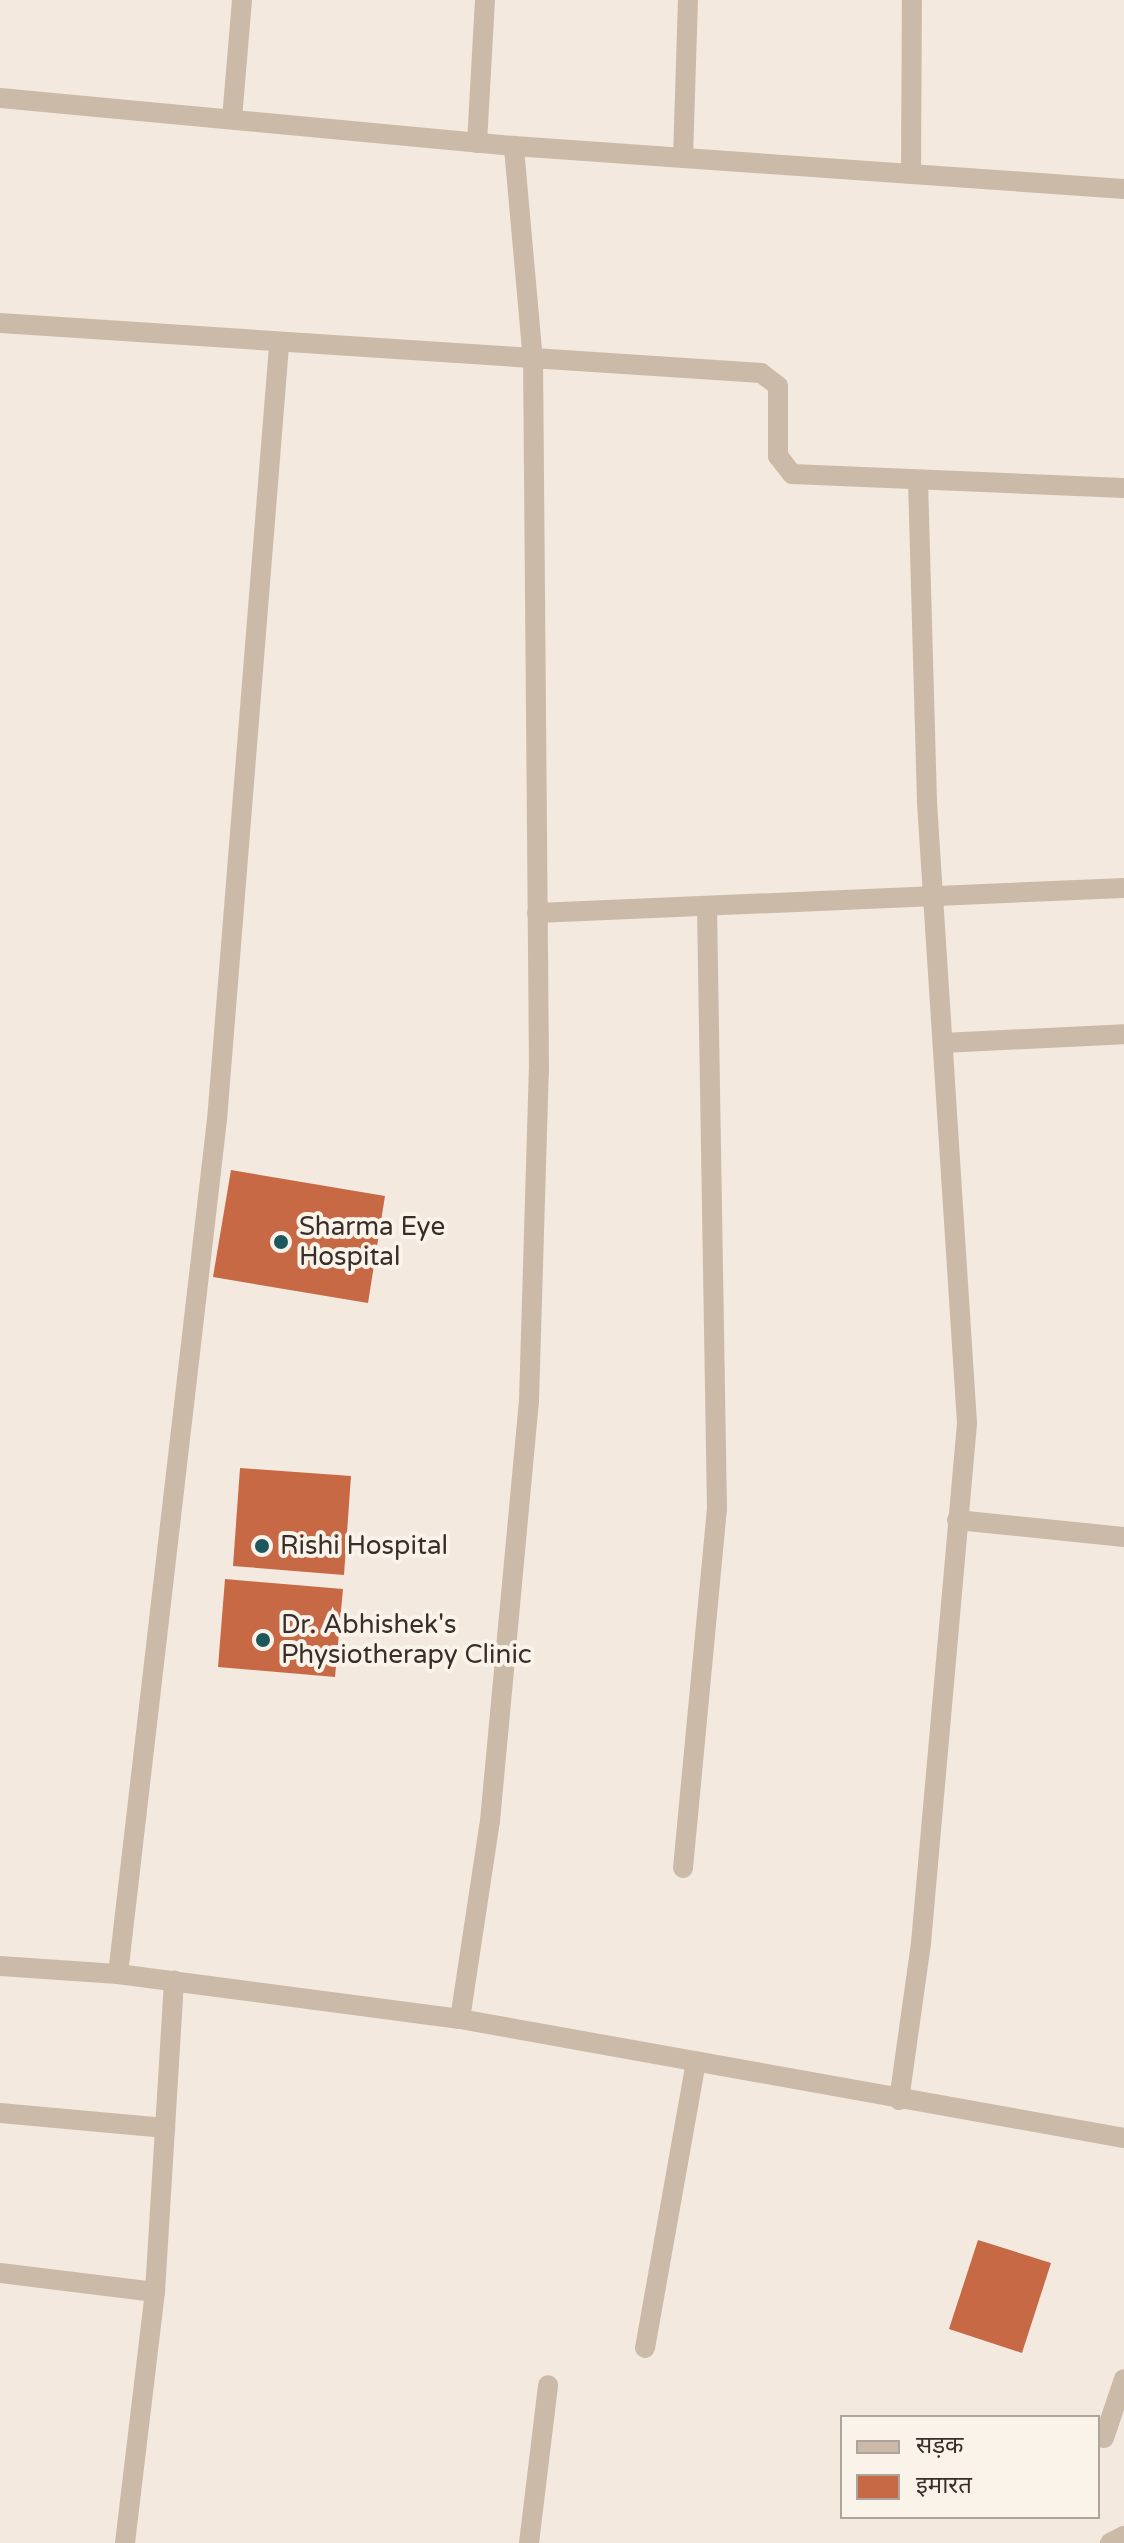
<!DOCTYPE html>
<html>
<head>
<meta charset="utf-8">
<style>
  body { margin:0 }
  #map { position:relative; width:1124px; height:2543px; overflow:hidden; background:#f3e9de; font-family:"Varela Round","Noto Sans Devanagari",sans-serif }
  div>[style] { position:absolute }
  .building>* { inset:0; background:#c86946 }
  .minor>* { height:20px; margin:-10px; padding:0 10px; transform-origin:10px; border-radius:10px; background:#ccbaa9 }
  .dots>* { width:22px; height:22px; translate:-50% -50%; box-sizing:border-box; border:4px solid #faf3ea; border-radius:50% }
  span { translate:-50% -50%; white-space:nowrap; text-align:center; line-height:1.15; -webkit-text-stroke:8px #faf3ea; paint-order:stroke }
  .poi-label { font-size:26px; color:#392e29 }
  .left { translate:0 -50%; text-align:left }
  .legend { position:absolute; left:840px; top:2415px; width:260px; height:104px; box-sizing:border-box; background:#faf3ea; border:2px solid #ada49d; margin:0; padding:10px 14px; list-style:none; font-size:24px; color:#392e29 }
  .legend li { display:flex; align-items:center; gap:16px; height:40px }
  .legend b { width:40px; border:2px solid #ada49d }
</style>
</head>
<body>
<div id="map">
  <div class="building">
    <i style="clip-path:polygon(231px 1170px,385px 1196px,368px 1303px,213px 1277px)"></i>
    <i style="clip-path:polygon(240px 1468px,351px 1476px,344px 1575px,233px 1566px)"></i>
    <i style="clip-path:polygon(225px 1579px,343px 1589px,335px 1677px,218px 1667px)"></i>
    <i style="clip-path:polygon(978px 2240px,1051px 2263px,1022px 2353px,949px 2329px)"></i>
  </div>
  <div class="minor">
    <i style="left:0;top:98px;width:516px;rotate:5.34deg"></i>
    <i style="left:514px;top:146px;width:612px;rotate:4.03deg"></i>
    <i style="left:232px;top:119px;width:119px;rotate:-85.2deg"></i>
    <i style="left:477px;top:143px;width:143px;rotate:-86.8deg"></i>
    <i style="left:683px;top:158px;width:158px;rotate:-88.2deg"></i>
    <i style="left:911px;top:174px;width:174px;rotate:-89.7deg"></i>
    <i style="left:0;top:323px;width:763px;rotate:3.76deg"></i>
    <i style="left:761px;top:373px;width:21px;rotate:37deg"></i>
    <i style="left:778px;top:386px;width:70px;rotate:90deg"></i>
    <i style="left:778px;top:456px;width:23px;rotate:52deg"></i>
    <i style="left:792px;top:474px;width:332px;rotate:2.4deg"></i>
    <i style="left:537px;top:913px;width:588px;rotate:-2.44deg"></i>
    <i style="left:943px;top:1043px;width:181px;rotate:-2.8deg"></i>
    <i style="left:957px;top:1520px;width:168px;rotate:5.8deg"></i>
    <i style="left:683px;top:1868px;width:360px;rotate:-84.6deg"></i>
    <i style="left:717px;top:1510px;width:604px;rotate:-90.95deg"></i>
    <i style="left:0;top:1966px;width:118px;rotate:3.9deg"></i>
    <i style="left:118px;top:1974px;width:345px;rotate:7.5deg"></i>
    <i style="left:460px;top:2019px;width:675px;rotate:10.16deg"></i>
    <i style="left:118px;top:1974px;width:860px;rotate:-83.39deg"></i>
    <i style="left:217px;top:1120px;width:776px;rotate:-85.42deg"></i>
    <i style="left:460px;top:2019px;width:200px;rotate:-81.4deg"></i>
    <i style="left:490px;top:1821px;width:422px;rotate:-84.7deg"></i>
    <i style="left:529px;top:1401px;width:330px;rotate:-88.3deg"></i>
    <i style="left:539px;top:1071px;width:710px;rotate:-90.48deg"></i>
    <i style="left:533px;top:361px;width:216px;rotate:-95.1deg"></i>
    <i style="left:899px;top:2100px;width:159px;rotate:-82deg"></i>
    <i style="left:921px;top:1943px;width:522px;rotate:-84.94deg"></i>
    <i style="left:967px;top:1423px;width:622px;rotate:-93.69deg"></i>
    <i style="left:927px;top:802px;width:320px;rotate:-91.6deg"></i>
    <i style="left:0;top:2113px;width:166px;rotate:5.2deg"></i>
    <i style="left:0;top:2273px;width:156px;rotate:7deg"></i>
    <i style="left:645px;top:2348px;width:291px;rotate:-79.9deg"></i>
    <i style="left:1104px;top:2438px;width:62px;rotate:-71.3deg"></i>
    <i style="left:125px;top:2543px;width:253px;rotate:-83.2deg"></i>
    <i style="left:155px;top:2292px;width:312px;rotate:-86.5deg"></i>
    <i style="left:529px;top:2543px;width:159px;rotate:-83.1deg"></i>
    <i style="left:1110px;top:2543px;width:16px;rotate:-27deg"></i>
  </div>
  <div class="dots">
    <i style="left:281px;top:1242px;background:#1d565b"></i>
    <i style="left:262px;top:1546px;background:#1d565b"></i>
    <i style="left:263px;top:1640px;background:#1d565b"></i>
  </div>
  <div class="poi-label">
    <span class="left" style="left:299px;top:1242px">Sharma Eye<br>Hospital</span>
    <span class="left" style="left:280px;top:1546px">Rishi Hospital</span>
    <span class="left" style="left:281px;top:1640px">Dr. Abhishek's<br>Physiotherapy Clinic</span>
  </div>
  <ul class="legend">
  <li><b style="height:10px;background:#ccbaa9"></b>सड़क</li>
  <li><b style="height:22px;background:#c86946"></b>इमारत</li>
  </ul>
</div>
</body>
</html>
